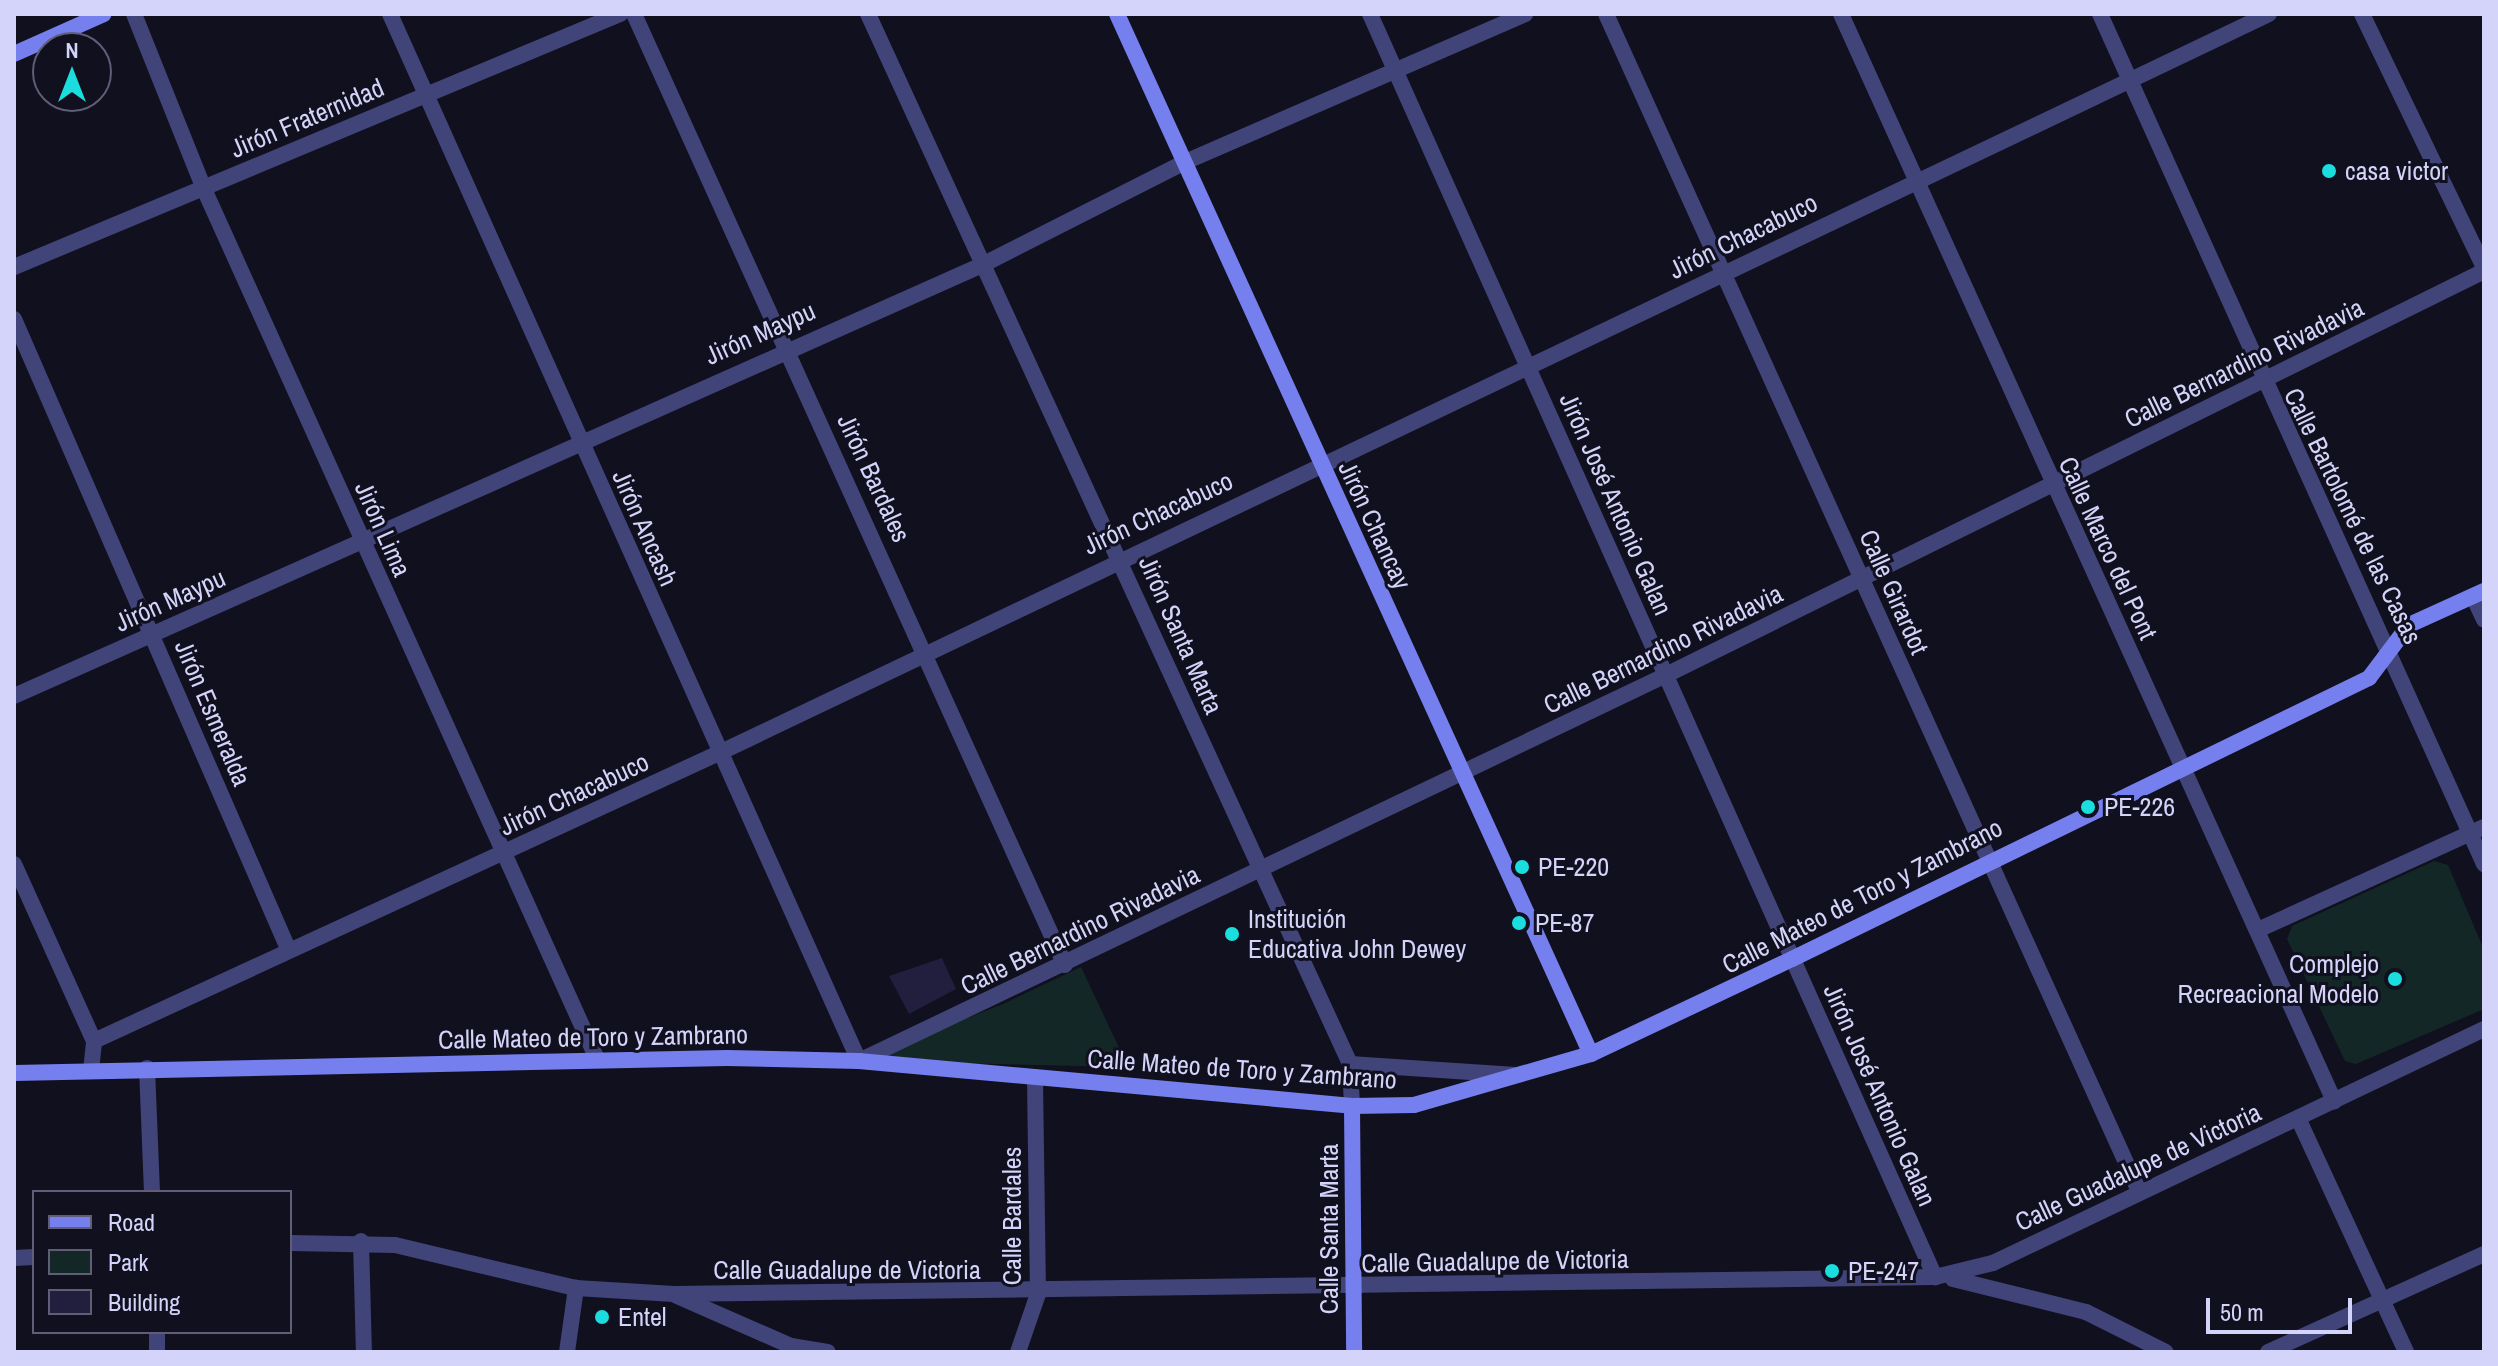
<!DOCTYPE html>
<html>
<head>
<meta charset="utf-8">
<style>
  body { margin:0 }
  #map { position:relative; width:2498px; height:1366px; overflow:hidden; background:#11101f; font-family:"Archivo Narrow",sans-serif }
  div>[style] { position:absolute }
  .green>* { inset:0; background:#132826 }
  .building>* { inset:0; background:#211e3e }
  .street>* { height:16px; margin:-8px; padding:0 8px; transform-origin:8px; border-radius:8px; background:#404479 }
  .secondary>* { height:16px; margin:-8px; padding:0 8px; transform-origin:8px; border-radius:8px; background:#767fee }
  .dots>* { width:22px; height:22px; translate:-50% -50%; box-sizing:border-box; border:4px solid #11101f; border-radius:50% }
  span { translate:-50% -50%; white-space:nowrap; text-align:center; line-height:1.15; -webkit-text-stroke:6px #11101f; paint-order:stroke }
  .street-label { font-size:26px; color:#d4d3f9 }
  .poi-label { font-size:26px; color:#d4d3f9 }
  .left { translate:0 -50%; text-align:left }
  .right { translate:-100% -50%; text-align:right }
  .frame { position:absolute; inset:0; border:16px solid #d4d3f9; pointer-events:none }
  .legend { position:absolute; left:32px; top:1190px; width:260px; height:144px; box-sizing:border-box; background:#11101f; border:2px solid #5f5e76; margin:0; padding:10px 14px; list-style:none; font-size:24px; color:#d4d3f9 }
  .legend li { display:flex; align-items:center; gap:16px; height:40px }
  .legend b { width:40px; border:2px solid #5f5e76 }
  .north { position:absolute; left:32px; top:32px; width:80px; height:80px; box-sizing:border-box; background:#11101f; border:2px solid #5f5e76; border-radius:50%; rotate:0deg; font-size:22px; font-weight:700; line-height:32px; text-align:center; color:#d4d3f9 }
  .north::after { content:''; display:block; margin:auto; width:28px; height:36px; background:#1cdddd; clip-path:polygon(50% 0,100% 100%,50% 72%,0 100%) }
  .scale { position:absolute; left:2206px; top:1298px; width:146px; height:36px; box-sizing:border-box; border:4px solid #d4d3f9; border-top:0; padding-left:10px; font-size:24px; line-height:28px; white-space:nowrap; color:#d4d3f9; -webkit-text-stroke:6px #11101f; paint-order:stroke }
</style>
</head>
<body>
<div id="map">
  <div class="green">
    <i style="clip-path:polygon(2434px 861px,2448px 865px,2484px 950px,2484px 1009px,2356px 1064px,2345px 1061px,2287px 939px,2292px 926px)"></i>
    <i style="clip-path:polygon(1081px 967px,1128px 1067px,859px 1061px,1003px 1004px)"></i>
  </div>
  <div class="building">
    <i style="clip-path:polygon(942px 958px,956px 989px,909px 1014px,889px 976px)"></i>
  </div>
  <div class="street">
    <i style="left:134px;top:14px;width:188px;rotate:68.2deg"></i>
    <i style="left:204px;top:189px;width:955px;rotate:65.69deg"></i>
    <i style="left:390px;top:14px;width:1147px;rotate:65.87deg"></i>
    <i style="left:859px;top:1061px;width:895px;rotate:-25.56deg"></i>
    <i style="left:1666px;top:675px;width:912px;rotate:-26.28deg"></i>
    <i style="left:634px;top:14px;width:1044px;rotate:65.62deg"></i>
    <i style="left:868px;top:14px;width:1155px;rotate:65.34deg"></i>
    <i style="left:1350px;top:1064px;width:42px;rotate:87.3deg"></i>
    <i style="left:1370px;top:14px;width:1384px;rotate:65.9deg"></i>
    <i style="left:1606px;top:14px;width:1292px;rotate:65.64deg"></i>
    <i style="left:1841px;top:14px;width:1194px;rotate:65.6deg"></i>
    <i style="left:2100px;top:14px;width:933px;rotate:65.69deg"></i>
    <i style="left:2362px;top:14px;width:281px;rotate:64.3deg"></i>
    <i style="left:14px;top:267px;width:657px;rotate:-22.66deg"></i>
    <i style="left:14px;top:319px;width:689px;rotate:66.48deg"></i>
    <i style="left:2473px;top:596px;width:26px;rotate:65deg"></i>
    <i style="left:14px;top:696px;width:1060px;rotate:-24deg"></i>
    <i style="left:982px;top:265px;width:228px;rotate:-26.9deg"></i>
    <i style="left:1185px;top:162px;width:371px;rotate:-23.5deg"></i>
    <i style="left:14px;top:864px;width:194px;rotate:65.7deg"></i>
    <i style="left:2260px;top:929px;width:246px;rotate:-24.5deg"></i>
    <i style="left:94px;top:1041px;width:688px;rotate:-24.74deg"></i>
    <i style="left:719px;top:753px;width:1717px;rotate:-25.49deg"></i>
    <i style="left:1350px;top:1064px;width:166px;rotate:3.8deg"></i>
    <i style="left:147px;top:1068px;width:124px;rotate:87.7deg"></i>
    <i style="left:91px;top:1071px;width:30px;rotate:-84deg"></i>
    <i style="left:2298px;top:1118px;width:258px;rotate:65.2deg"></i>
    <i style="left:361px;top:1241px;width:111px;rotate:88.5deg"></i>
    <i style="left:290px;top:1243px;width:105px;rotate:1.1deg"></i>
    <i style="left:395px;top:1245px;width:186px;rotate:13.4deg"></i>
    <i style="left:576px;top:1288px;width:98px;rotate:3.5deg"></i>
    <i style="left:674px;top:1294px;width:1261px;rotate:-0.77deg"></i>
    <i style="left:1935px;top:1277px;width:60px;rotate:-13.6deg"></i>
    <i style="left:1993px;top:1263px;width:544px;rotate:-25.48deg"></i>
    <i style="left:14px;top:1258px;width:20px;rotate:-3deg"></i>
    <i style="left:1953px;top:1279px;width:137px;rotate:13.9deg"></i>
    <i style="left:2086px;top:1312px;width:89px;rotate:26.6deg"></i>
    <i style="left:677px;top:1296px;width:124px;rotate:23.7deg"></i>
    <i style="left:791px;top:1346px;width:37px;rotate:9deg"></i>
    <i style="left:157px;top:1332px;width:20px;rotate:90deg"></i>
    <i style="left:567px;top:1352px;width:65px;rotate:-82deg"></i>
    <i style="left:1018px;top:1352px;width:61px;rotate:-71deg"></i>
    <i style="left:1038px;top:1294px;width:217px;rotate:-90.8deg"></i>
    <i style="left:2268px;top:1352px;width:237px;rotate:-24.4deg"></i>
  </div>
  <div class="secondary">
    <i style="left:1117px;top:14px;width:1143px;rotate:65.5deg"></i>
    <i style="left:14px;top:54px;width:98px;rotate:-24deg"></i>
    <i style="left:14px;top:1073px;width:713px;rotate:-1.21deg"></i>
    <i style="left:727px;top:1058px;width:132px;rotate:1.3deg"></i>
    <i style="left:859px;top:1061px;width:495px;rotate:5.2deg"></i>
    <i style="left:1352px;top:1106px;width:62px;rotate:-0.9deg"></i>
    <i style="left:1414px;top:1105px;width:184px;rotate:-16.1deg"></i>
    <i style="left:1591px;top:1054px;width:222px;rotate:-25.3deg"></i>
    <i style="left:1792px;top:959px;width:642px;rotate:-25.97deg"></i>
    <i style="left:2369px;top:678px;width:66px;rotate:-53deg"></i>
    <i style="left:2409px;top:625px;width:82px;rotate:-24.4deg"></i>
    <i style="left:1352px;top:1106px;width:246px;rotate:89.5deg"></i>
  </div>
  <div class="dots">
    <i style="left:2329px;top:171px;background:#1cdddd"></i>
    <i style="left:2088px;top:807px;background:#1cdddd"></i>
    <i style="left:1522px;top:867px;background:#1cdddd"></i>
    <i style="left:1519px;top:923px;background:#1cdddd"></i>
    <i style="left:1232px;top:934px;background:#1cdddd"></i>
    <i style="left:2395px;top:979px;background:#1cdddd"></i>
    <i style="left:1832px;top:1271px;background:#1cdddd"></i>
    <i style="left:602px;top:1317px;background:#1cdddd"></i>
  </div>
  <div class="street-label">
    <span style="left:307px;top:118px;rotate:-23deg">Jirón Fraternidad</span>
    <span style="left:1743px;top:236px;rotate:-26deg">Jirón Chacabuco</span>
    <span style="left:760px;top:333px;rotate:-24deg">Jirón Maypu</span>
    <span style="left:2244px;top:363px;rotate:-26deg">Calle Bernardino Rivadavia</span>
    <span style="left:874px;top:478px;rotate:65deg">Jirón Bardales</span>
    <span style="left:1616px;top:504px;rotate:66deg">Jirón José Antonio Galan</span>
    <span style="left:1158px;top:513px;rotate:-25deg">Jirón Chacabuco</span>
    <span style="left:2353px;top:516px;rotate:64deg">Calle Bartolomé de las Casas</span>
    <span style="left:1375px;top:525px;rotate:65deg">Jirón Chancay</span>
    <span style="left:645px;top:528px;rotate:66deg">Jirón Ancash</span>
    <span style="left:383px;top:529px;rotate:66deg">Jirón Lima</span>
    <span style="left:2108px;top:548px;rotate:65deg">Calle Marco del Pont</span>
    <span style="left:1894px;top:592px;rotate:66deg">Calle Girardot</span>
    <span style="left:170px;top:600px;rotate:-24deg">Jirón Maypu</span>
    <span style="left:1181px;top:635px;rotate:66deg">Jirón Santa Marta</span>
    <span style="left:1663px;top:649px;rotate:-26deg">Calle Bernardino Rivadavia</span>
    <span style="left:213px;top:713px;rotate:67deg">Jirón Esmeralda</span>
    <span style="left:574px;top:794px;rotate:-25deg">Jirón Chacabuco</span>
    <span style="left:1862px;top:896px;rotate:-27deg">Calle Mateo de Toro y Zambrano</span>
    <span style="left:1080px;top:930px;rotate:-26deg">Calle Bernardino Rivadavia</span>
    <span style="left:593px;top:1037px;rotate:-1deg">Calle Mateo de Toro y Zambrano</span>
    <span style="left:1242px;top:1069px;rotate:4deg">Calle Mateo de Toro y Zambrano</span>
    <span style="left:1880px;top:1095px;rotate:66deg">Jirón José Antonio Galan</span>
    <span style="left:2138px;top:1167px;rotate:-25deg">Calle Guadalupe de Victoria</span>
    <span style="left:1012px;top:1216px;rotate:-90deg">Calle Bardales</span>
    <span style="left:1329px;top:1229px;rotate:-90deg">Calle Santa Marta</span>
    <span style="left:1495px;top:1261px;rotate:-1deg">Calle Guadalupe de Victoria</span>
    <span style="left:847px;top:1270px">Calle Guadalupe de Victoria</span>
  </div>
  <div class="poi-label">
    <span class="left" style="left:2345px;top:171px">casa victor</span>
    <span class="left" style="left:2104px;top:807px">PE-226</span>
    <span class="left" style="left:1538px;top:867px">PE-220</span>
    <span class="left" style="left:1248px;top:934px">Institución<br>Educativa John Dewey</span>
    <span class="left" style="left:1535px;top:923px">PE-87</span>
    <span class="right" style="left:2379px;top:979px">Complejo<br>Recreacional Modelo</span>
    <span class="left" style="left:1848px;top:1271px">PE-247</span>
    <span class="left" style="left:618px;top:1317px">Entel</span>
  </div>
  <div class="frame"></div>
  <ul class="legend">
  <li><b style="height:10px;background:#767fee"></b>Road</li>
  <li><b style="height:22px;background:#132826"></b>Park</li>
  <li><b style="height:22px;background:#211e3e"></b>Building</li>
  </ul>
  <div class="north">N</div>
  <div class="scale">50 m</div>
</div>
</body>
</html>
